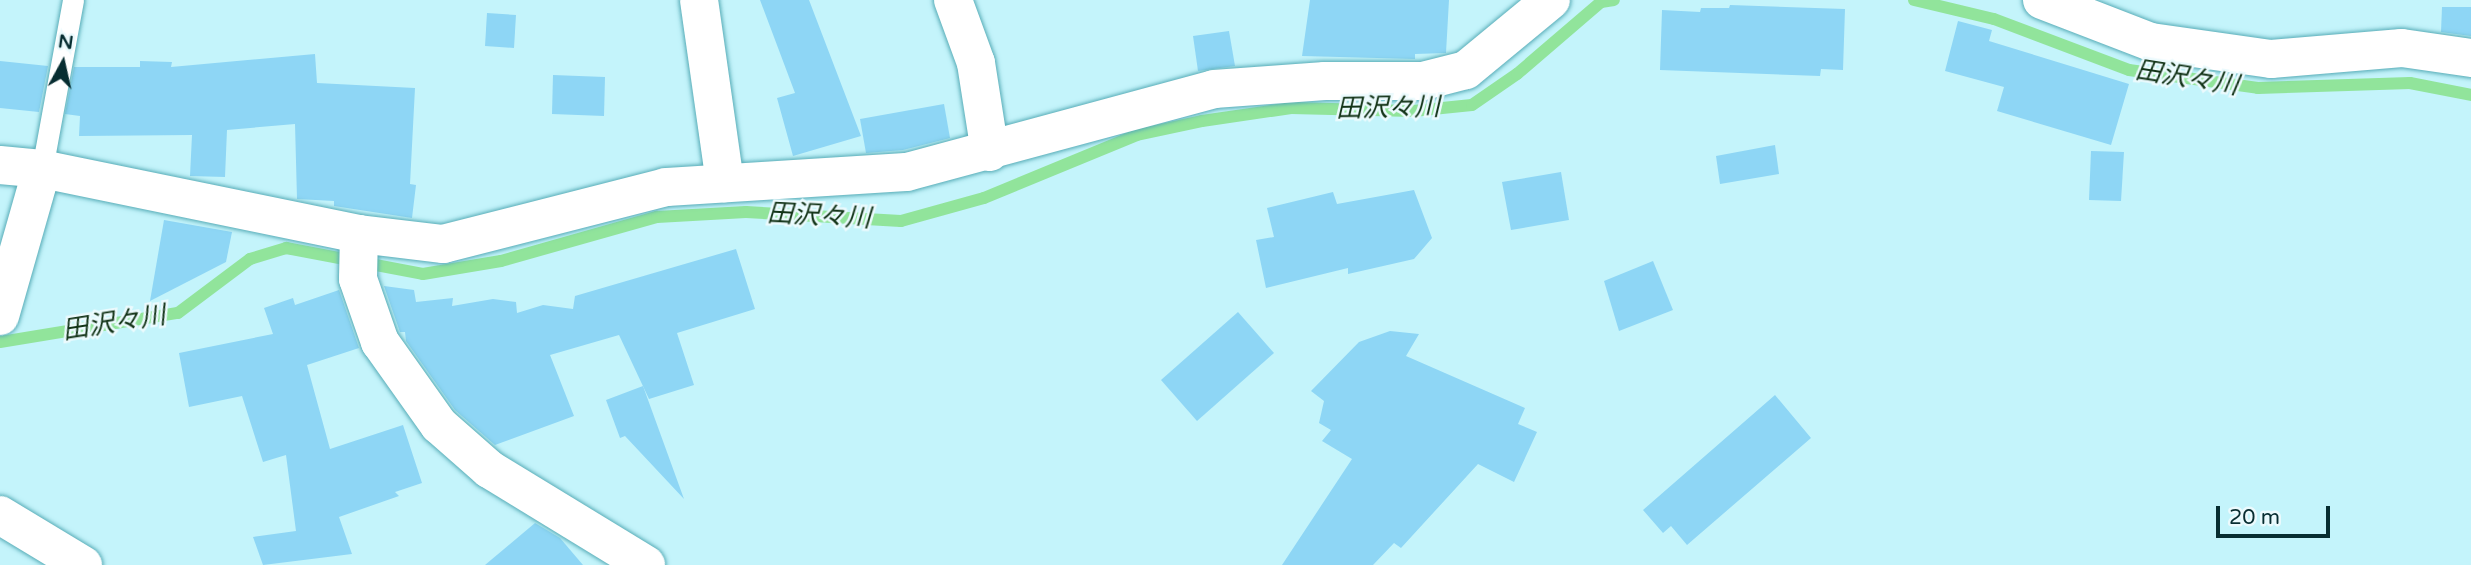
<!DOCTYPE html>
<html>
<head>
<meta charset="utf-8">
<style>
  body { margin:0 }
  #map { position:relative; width:2471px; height:565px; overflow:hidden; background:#c4f4fb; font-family:"Varela Round","Noto Sans JP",sans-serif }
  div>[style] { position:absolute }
  .stream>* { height:12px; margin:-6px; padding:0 6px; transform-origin:6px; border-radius:6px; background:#91e49b }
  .building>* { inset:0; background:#8ed6f5 }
  .roads { filter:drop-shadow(0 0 2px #57acb7) drop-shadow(0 0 2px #57acb7) }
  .lane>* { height:21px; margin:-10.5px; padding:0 10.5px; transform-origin:10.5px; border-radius:10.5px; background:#fff }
  .street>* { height:38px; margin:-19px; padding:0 19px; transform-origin:19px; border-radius:19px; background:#fff }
  .secondary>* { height:38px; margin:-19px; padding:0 19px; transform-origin:19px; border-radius:19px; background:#fff }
  .highway>* { height:38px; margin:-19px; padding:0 19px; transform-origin:19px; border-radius:19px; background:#fff }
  span { translate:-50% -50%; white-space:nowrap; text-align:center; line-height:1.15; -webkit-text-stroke:5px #ebfafd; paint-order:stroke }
  .water-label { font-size:26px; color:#123317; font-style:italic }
  .north { position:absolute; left:28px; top:28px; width:70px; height:70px; -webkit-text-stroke:5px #ebfafd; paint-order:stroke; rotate:8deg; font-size:19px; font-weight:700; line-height:28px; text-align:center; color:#072d31 }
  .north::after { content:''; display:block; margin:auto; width:24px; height:32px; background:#072d31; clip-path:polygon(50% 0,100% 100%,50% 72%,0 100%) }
  .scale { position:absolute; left:2216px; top:506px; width:114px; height:32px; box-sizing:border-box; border:4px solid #072d31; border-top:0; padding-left:9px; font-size:21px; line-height:24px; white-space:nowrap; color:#072d31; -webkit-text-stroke:5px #ebfafd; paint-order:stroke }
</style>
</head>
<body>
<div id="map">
  <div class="stream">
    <i style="left:1914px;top:0;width:82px;rotate:13.4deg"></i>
    <i style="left:1994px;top:19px;width:144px;rotate:20.7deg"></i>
    <i style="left:2129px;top:70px;width:130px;rotate:7.9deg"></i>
    <i style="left:2258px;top:88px;width:152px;rotate:-1.9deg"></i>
    <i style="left:2410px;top:83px;width:62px;rotate:11.1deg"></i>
    <i style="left:0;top:342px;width:180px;rotate:-9.3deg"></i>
    <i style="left:178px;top:313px;width:90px;rotate:-36.9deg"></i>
    <i style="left:250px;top:259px;width:38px;rotate:-17deg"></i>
    <i style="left:286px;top:248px;width:139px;rotate:10.7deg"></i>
    <i style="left:423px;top:274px;width:79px;rotate:-9.5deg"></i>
    <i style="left:501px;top:261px;width:162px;rotate:-15.8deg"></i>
    <i style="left:657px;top:217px;width:89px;rotate:-3.2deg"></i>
    <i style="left:746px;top:212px;width:155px;rotate:3.3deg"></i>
    <i style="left:901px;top:221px;width:86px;rotate:-15.5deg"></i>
    <i style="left:984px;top:198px;width:165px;rotate:-22.4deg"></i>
    <i style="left:1137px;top:135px;width:66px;rotate:-12.2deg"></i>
    <i style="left:1202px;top:121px;width:90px;rotate:-8.3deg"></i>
    <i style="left:1291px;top:108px;width:122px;rotate:1.4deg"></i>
    <i style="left:1413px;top:111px;width:59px;rotate:-5.8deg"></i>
    <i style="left:1472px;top:105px;width:55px;rotate:-34.6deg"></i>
    <i style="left:1517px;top:74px;width:111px;rotate:-40.6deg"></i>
    <i style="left:1601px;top:2px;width:13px;rotate:-9deg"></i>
  </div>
  <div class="building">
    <i style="clip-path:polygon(760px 0,809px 0,861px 136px,793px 156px,777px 98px,795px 93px)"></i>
    <i style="clip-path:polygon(1310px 0,1449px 0,1446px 53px,1415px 54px,1415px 59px,1302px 56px)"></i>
    <i style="clip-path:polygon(1730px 5px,1845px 9px,1843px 70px,1821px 69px,1820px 76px,1660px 70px,1662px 10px,1700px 12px,1701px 8px,1729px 8px)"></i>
    <i style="clip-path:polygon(2442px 7px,2471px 7px,2471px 36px,2441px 32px)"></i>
    <i style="clip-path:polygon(487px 13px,516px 15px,514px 48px,485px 46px)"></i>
    <i style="clip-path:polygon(1958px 21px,1992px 30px,1989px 41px,2129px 84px,2111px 145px,1997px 111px,2004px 87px,1945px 71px)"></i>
    <i style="clip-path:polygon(1229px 31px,1235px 66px,1198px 71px,1193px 36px)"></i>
    <i style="clip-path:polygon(315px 54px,317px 83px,415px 88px,410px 184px,416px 185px,412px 218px,334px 206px,334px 201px,297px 199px,295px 124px,227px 130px,225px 177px,190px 176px,192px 135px,79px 136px,80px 116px,65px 114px,74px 67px,140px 67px,140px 61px,172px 62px,171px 67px)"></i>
    <i style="clip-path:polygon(0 61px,48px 66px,39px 112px,0 108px)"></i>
    <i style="clip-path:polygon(553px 75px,605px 77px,604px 116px,552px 114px)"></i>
    <i style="clip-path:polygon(944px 104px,950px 138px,903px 150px,866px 153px,860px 119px)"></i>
    <i style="clip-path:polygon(1775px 145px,1779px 174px,1720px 184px,1716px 156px)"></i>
    <i style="clip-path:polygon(2091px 151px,2124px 152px,2121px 201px,2089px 200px)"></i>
    <i style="clip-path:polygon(1561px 172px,1569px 220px,1511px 230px,1502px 182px)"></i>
    <i style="clip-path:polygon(1414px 190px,1432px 238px,1414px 259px,1348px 274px,1348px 268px,1266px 288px,1256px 240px,1274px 237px,1267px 208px,1333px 192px,1337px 204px)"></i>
    <i style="clip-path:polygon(164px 220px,232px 232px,226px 262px,150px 301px)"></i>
    <i style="clip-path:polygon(736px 249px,755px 309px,677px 333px,694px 385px,649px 399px,619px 335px,550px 355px,574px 416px,495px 445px,455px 410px,406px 341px,405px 332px,400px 332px,384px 286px,414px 290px,416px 302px,453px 298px,452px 306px,493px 299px,516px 302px,517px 313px,543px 305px,573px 309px,575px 296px)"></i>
    <i style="clip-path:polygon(1653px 261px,1673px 310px,1619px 331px,1604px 281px)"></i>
    <i style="clip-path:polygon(339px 290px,359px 348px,307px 365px,330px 449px,403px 425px,422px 483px,395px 492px,399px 496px,339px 517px,352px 554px,263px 565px,253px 537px,296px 531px,286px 455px,263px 462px,242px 396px,189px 407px,179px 353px,273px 334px,264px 308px,293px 298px,295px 305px)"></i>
    <i style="clip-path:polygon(1238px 312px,1274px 353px,1197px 421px,1161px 380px)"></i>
    <i style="clip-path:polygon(1390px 331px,1419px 334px,1406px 356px,1525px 408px,1518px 424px,1537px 432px,1514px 482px,1478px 464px,1401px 548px,1394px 543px,1373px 565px,1282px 565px,1352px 459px,1322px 441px,1331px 430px,1319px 423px,1324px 401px,1311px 391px,1359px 342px)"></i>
    <i style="clip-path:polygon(643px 386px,684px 499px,625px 436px,620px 438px,606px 400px)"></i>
    <i style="clip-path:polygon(1775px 395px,1811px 438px,1687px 545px,1671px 526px,1663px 533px,1643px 510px)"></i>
    <i style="clip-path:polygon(535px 523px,560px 538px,583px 565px,485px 565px)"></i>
  </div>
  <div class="roads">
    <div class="lane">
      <i style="left:42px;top:169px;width:172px;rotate:-79.6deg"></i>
    </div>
    <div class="street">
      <i style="left:699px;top:0;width:185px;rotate:81.9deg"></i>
      <i style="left:2042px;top:0;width:117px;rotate:21.1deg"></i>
      <i style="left:2151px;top:42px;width:121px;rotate:8.1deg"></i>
      <i style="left:2271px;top:59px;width:131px;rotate:-4.8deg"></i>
      <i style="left:2402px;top:48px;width:70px;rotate:8.2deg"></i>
      <i style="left:0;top:165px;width:42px;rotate:5.4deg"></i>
      <i style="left:42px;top:169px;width:324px;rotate:11.6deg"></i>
      <i style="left:359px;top:234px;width:85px;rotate:6.8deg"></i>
      <i style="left:443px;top:244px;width:230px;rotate:-14.3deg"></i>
      <i style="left:666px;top:187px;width:241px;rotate:-3.6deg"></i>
      <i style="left:907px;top:172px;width:318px;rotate:-15.1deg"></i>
      <i style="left:1214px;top:89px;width:111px;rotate:-4.1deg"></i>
      <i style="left:1325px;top:81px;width:98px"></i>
      <i style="left:1423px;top:81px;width:44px;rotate:-14.3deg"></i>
      <i style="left:1466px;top:70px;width:110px;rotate:-39.5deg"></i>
      <i style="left:359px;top:234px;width:45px;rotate:91.3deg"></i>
      <i style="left:358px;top:279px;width:67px;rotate:70.8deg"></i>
      <i style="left:380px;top:342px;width:102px;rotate:54.6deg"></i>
      <i style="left:439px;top:425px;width:67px;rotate:41.3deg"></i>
      <i style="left:489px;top:469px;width:184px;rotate:31.4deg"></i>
      <i style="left:0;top:316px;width:153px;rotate:-74.1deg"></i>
    </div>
    <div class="secondary">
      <i style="left:953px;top:0;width:67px;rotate:69.9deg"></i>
      <i style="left:976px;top:63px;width:90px;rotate:81.1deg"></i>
    </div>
    <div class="highway">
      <i style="left:0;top:515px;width:97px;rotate:31.1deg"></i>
    </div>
  </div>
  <div class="water-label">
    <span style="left:2187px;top:78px;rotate:9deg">田沢々川</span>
    <span style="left:1388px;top:108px;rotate:-1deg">田沢々川</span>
    <span style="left:819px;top:216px;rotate:3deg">田沢々川</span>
    <span style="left:114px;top:323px;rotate:-9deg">田沢々川</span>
  </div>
  <div class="north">N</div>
  <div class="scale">20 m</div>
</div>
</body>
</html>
